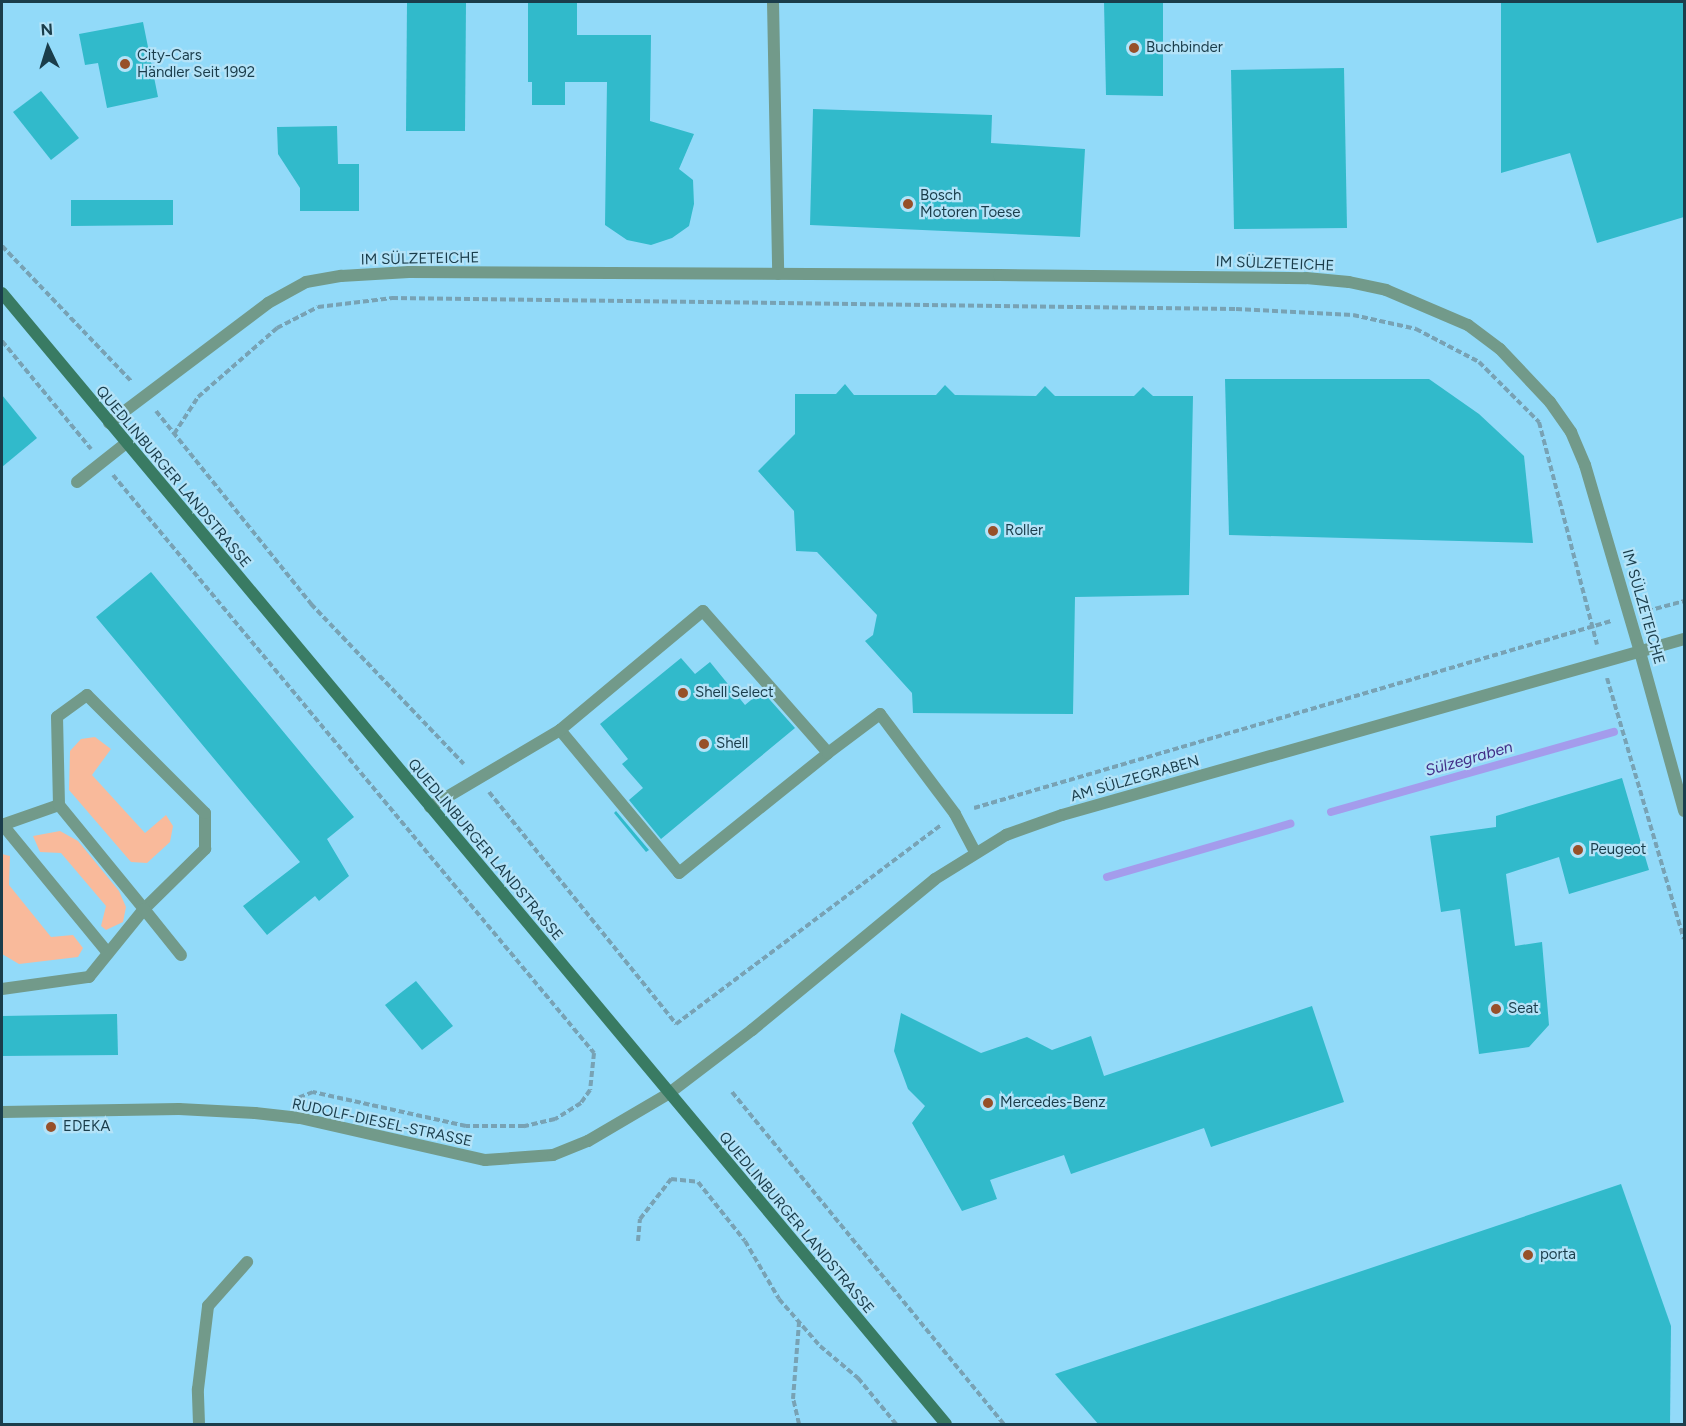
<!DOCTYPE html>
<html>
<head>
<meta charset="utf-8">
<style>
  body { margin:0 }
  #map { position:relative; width:1686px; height:1426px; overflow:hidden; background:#b4e3f8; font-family:Figtree,sans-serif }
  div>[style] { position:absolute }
  .built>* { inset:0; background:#92daf9 }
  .green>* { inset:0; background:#f9ba9b }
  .stream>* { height:8px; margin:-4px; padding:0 4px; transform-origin:4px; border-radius:4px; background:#a49cec }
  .building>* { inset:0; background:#31bacb }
  .path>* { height:4px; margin-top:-2px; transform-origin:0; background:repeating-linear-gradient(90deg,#78a2b4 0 6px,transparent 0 9px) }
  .service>* { height:12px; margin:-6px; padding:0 6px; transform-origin:6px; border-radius:6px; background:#729a8a }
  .minor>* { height:12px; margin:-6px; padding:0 6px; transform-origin:6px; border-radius:6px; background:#729a8a }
  .tertiary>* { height:12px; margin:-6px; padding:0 6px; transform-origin:6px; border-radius:6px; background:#729a8a }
  .secondary>* { height:12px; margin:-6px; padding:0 6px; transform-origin:6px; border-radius:6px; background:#397b63 }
  .dots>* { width:16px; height:16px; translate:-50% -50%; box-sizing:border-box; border:3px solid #b4e3f8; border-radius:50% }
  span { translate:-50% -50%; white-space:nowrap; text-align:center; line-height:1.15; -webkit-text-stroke:4.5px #b4e3f8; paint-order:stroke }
  .poi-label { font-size:15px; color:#1a3d4b }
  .left { translate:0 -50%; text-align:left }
  .street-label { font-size:15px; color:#1a3d4b }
  .water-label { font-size:16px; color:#412d87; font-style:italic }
  .frame { position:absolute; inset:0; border:3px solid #1a3d4b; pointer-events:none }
  .north { position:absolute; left:18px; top:18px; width:60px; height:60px; -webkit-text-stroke:4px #b4e3f8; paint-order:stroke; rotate:356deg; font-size:16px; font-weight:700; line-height:24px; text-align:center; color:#1a3d4b }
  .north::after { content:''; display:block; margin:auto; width:21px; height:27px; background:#1a3d4b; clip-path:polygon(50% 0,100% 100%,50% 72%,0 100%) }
</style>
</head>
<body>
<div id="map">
  <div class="built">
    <i style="clip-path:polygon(2px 2px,1684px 2px,1684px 1424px,2px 1424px)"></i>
  </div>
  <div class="green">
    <i style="clip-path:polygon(95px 737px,111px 749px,92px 775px,145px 833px,166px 815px,173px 826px,170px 842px,147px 863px,131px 862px,69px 790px,70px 751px,81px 739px)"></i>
    <i style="clip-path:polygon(60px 831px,78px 841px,119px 891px,126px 907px,123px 922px,106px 930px,101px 926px,106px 906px,61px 853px,40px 852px,33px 836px)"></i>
    <i style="clip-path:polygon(2px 854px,10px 856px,9px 885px,51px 937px,73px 935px,83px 948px,78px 957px,19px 964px,2px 954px)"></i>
  </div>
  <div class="stream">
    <i style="left:1331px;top:812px;width:294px;rotate:-15.8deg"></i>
    <i style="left:1107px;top:877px;width:191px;rotate:-16.2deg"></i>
  </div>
  <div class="building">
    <i style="clip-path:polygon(407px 2px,466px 2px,465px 131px,406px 131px)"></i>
    <i style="clip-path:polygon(528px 2px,577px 2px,577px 35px,651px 35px,650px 121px,694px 134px,679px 169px,693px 180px,694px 204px,689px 226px,672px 238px,651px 245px,627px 240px,605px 225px,607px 82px,565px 82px,565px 105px,532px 105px,532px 82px,528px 82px)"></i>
    <i style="clip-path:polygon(1104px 2px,1163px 2px,1163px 96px,1106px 95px)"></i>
    <i style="clip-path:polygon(1501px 2px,1684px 2px,1684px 217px,1597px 243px,1570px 153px,1501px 173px)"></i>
    <i style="clip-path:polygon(143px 22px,158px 97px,107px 108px,98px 63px,85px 65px,79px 34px)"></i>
    <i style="clip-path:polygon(1344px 68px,1347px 228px,1234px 229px,1231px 70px)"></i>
    <i style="clip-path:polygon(41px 91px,79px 138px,51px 160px,13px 112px)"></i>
    <i style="clip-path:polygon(813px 109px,992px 115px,991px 143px,1085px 149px,1080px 237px,810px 225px)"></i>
    <i style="clip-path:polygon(337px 126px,338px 164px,359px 164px,359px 211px,300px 211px,300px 188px,278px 154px,277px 127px)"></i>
    <i style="clip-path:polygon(71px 200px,173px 200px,173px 225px,71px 226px)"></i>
    <i style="clip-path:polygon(1225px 379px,1429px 379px,1479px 414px,1524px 456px,1533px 543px,1229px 535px)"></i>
    <i style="clip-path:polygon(845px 384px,854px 395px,936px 395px,945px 385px,955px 395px,1036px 396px,1045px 386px,1055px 396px,1134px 396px,1143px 387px,1153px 396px,1193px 396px,1189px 595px,1075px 597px,1073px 714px,913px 713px,912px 693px,865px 641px,873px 635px,877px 615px,817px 552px,796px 551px,794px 511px,758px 471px,795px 434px,795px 394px,836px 394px)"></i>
    <i style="clip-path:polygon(2px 395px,37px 438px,2px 467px)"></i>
    <i style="clip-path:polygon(151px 572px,354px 817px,327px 839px,349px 876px,319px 901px,315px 896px,267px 935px,243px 906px,300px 862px,96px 617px)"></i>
    <i style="clip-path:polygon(681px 658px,695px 674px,710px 662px,745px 705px,762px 691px,795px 728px,661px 839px,629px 800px,643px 788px,622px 764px,628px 759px,600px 724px)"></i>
    <i style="clip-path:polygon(1622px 778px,1649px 870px,1569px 894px,1559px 857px,1506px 874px,1515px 946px,1542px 942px,1549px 1025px,1529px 1047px,1479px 1054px,1460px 909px,1441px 912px,1430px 836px,1496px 827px,1496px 816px)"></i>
    <i style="clip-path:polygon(616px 811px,649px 850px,646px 852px,614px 813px)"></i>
    <i style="clip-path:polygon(416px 981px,453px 1026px,422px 1050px,385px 1005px)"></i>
    <i style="clip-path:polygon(1312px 1006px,1344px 1102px,1211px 1147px,1204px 1128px,1071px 1174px,1064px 1155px,990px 1180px,997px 1199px,962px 1211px,912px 1123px,925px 1106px,908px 1089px,894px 1051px,901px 1013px,981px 1053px,1027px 1037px,1052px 1050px,1091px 1036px,1104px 1076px)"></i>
    <i style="clip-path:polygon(117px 1014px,118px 1055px,2px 1056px,2px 1016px)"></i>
    <i style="clip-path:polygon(1621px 1184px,1671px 1326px,1670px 1425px,1099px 1425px,1055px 1374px)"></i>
  </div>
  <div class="path">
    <i style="left:2px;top:246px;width:188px;rotate:46.3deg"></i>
    <i style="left:2px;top:341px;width:140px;rotate:50.5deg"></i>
    <i style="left:156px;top:411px;width:248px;rotate:51.2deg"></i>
    <i style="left:311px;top:604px;width:221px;rotate:46.3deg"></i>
    <i style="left:174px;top:434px;width:44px;rotate:-57deg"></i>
    <i style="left:198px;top:397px;width:105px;rotate:-41.1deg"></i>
    <i style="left:277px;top:328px;width:46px;rotate:-27.1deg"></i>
    <i style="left:318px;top:307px;width:75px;rotate:-6.9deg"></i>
    <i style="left:392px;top:298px;width:844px;rotate:0.75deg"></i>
    <i style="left:1236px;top:309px;width:117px;rotate:2.9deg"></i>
    <i style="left:1353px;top:315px;width:65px;rotate:12.5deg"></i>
    <i style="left:1416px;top:329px;width:71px;rotate:27.6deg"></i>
    <i style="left:1479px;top:362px;width:85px;rotate:45deg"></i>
    <i style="left:1539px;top:422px;width:230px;rotate:75.4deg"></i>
    <i style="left:113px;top:475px;width:752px;rotate:50.23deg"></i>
    <i style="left:594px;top:1053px;width:37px;rotate:96deg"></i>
    <i style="left:590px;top:1090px;width:16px;rotate:125deg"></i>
    <i style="left:581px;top:1103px;width:31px;rotate:148deg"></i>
    <i style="left:555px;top:1119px;width:32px;rotate:167deg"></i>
    <i style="left:524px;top:1126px;width:58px;rotate:180deg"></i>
    <i style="left:466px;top:1126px;width:157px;rotate:-167.5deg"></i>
    <i style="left:313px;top:1092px;width:17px;rotate:159deg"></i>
    <i style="left:1647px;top:611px;width:38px;rotate:-15deg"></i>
    <i style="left:1607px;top:678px;width:272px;rotate:73.6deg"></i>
    <i style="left:489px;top:792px;width:298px;rotate:51.1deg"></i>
    <i style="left:676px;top:1024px;width:331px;rotate:-36.9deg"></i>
    <i style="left:974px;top:808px;width:664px;rotate:-16.36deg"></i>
    <i style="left:732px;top:1092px;width:429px;rotate:50.7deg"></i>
    <i style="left:638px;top:1241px;width:22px;rotate:-85deg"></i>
    <i style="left:640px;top:1219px;width:51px;rotate:-52.2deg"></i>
    <i style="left:671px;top:1179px;width:27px;rotate:6deg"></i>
    <i style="left:698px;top:1182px;width:75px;rotate:51.5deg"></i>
    <i style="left:745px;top:1241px;width:67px;rotate:59.6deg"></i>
    <i style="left:779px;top:1299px;width:62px;rotate:48.9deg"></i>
    <i style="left:820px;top:1346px;width:50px;rotate:40.1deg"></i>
    <i style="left:858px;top:1378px;width:60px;rotate:50.4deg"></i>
    <i style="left:799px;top:1424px;width:26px;rotate:-103deg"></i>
    <i style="left:793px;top:1399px;width:77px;rotate:-85.5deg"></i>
  </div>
  <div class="service">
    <i style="left:77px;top:482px;width:61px;rotate:-38.4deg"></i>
    <i style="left:560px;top:730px;width:186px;rotate:50.2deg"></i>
    <i style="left:679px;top:873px;width:191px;rotate:-38.8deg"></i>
    <i style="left:430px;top:807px;width:151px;rotate:-30.6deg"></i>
    <i style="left:560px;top:730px;width:186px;rotate:-39.8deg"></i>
    <i style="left:703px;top:611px;width:189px;rotate:48.6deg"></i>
    <i style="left:828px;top:753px;width:65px;rotate:-36.9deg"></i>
    <i style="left:880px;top:714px;width:125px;rotate:53.1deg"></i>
    <i style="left:955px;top:814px;width:43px;rotate:62.2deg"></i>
    <i style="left:2px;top:824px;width:167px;rotate:50.6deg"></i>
    <i style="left:2px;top:825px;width:60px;rotate:-19.3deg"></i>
    <i style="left:2px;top:989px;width:88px;rotate:-7.9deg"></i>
    <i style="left:89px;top:977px;width:87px;rotate:-51deg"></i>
    <i style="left:144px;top:909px;width:86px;rotate:-44.5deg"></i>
    <i style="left:205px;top:849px;width:36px;rotate:-90deg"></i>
    <i style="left:205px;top:813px;width:167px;rotate:-135deg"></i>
    <i style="left:87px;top:695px;width:37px;rotate:144deg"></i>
    <i style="left:57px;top:717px;width:88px;rotate:88.7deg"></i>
    <i style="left:59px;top:805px;width:134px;rotate:50.7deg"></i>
    <i style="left:144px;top:909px;width:59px;rotate:51.2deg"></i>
    <i style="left:199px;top:1424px;width:35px;rotate:-92deg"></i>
    <i style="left:198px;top:1389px;width:84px;rotate:-83.1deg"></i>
    <i style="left:208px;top:1306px;width:59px;rotate:-48.4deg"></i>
  </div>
  <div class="minor">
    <i style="left:773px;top:2px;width:272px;rotate:88.9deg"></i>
    <i style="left:109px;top:423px;width:199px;rotate:-37deg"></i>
    <i style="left:268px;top:303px;width:43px;rotate:-28.9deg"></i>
    <i style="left:306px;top:282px;width:36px;rotate:-10deg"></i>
    <i style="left:341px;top:276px;width:68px;rotate:-3.4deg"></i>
    <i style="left:409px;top:272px;width:590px;rotate:0.29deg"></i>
    <i style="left:999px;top:275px;width:307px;rotate:0.6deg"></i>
    <i style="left:1306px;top:278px;width:43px;rotate:5.3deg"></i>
    <i style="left:1349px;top:282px;width:38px;rotate:12deg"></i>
    <i style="left:1386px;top:290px;width:89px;rotate:23.1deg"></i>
    <i style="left:1468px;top:325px;width:40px;rotate:37deg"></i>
    <i style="left:1500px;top:349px;width:73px;rotate:46.7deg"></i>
    <i style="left:1550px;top:402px;width:37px;rotate:55deg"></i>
    <i style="left:1571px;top:432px;width:36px;rotate:67deg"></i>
    <i style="left:1585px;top:465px;width:195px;rotate:73.6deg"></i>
  </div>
  <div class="tertiary">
    <i style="left:1640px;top:652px;width:165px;rotate:74.5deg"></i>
    <i style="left:2px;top:1112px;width:177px;rotate:-1deg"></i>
    <i style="left:179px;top:1109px;width:76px;rotate:3deg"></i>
    <i style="left:255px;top:1113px;width:45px;rotate:6.3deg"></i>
    <i style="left:300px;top:1118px;width:190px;rotate:12.8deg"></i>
    <i style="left:485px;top:1160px;width:68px;rotate:-4.2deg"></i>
    <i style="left:553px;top:1155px;width:38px;rotate:-22deg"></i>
    <i style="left:588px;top:1141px;width:93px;rotate:-30.4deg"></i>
    <i style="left:668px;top:1094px;width:106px;rotate:-37.3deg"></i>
    <i style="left:752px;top:1030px;width:237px;rotate:-39.5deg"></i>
    <i style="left:935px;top:879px;width:84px;rotate:-31.8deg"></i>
    <i style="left:1006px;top:835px;width:59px;rotate:-19.7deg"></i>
    <i style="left:1062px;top:815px;width:646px;rotate:-15.8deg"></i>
  </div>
  <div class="secondary">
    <i style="left:2px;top:293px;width:1473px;rotate:50.15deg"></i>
  </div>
  <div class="dots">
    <i style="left:1134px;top:48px;background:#975029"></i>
    <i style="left:125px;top:64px;background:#975029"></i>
    <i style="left:908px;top:204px;background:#975029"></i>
    <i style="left:993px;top:531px;background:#975029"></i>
    <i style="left:683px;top:693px;background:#975029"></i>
    <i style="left:704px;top:744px;background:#975029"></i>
    <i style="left:1578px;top:850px;background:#975029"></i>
    <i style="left:1496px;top:1009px;background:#975029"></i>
    <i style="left:988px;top:1103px;background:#975029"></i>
    <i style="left:51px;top:1127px;background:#975029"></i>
    <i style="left:1528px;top:1255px;background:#975029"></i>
  </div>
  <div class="poi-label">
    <span class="left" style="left:1146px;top:48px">Buchbinder</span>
    <span class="left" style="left:137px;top:64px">City-Cars<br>Händler Seit 1992</span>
    <span class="left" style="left:920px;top:204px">Bosch<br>Motoren Toese</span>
    <span class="left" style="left:1005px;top:531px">Roller</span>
    <span class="left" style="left:695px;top:693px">Shell Select</span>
    <span class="left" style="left:716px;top:744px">Shell</span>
    <span class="left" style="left:1590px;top:850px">Peugeot</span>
    <span class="left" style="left:1508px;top:1009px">Seat</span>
    <span class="left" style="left:1000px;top:1103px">Mercedes-Benz</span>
    <span class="left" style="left:63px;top:1127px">EDEKA</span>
    <span class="left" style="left:1540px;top:1255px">porta</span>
  </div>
  <div class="street-label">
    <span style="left:420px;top:259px;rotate:-1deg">IM SÜLZETEICHE</span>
    <span style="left:1275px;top:264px;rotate:2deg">IM SÜLZETEICHE</span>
    <span style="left:173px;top:477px;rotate:50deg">QUEDLINBURGER LANDSTRASSE</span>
    <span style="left:1643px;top:607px;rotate:74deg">IM SÜLZETEICHE</span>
    <span style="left:1135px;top:779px;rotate:-16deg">AM SÜLZEGRABEN</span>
    <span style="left:485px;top:850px;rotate:50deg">QUEDLINBURGER LANDSTRASSE</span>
    <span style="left:382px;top:1123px;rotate:12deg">RUDOLF-DIESEL-STRASSE</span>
    <span style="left:796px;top:1223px;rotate:50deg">QUEDLINBURGER LANDSTRASSE</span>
  </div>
  <div class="water-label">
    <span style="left:1469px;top:759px;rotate:-16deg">Sülzegraben</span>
  </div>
  <div class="frame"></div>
  <div class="north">N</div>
</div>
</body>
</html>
